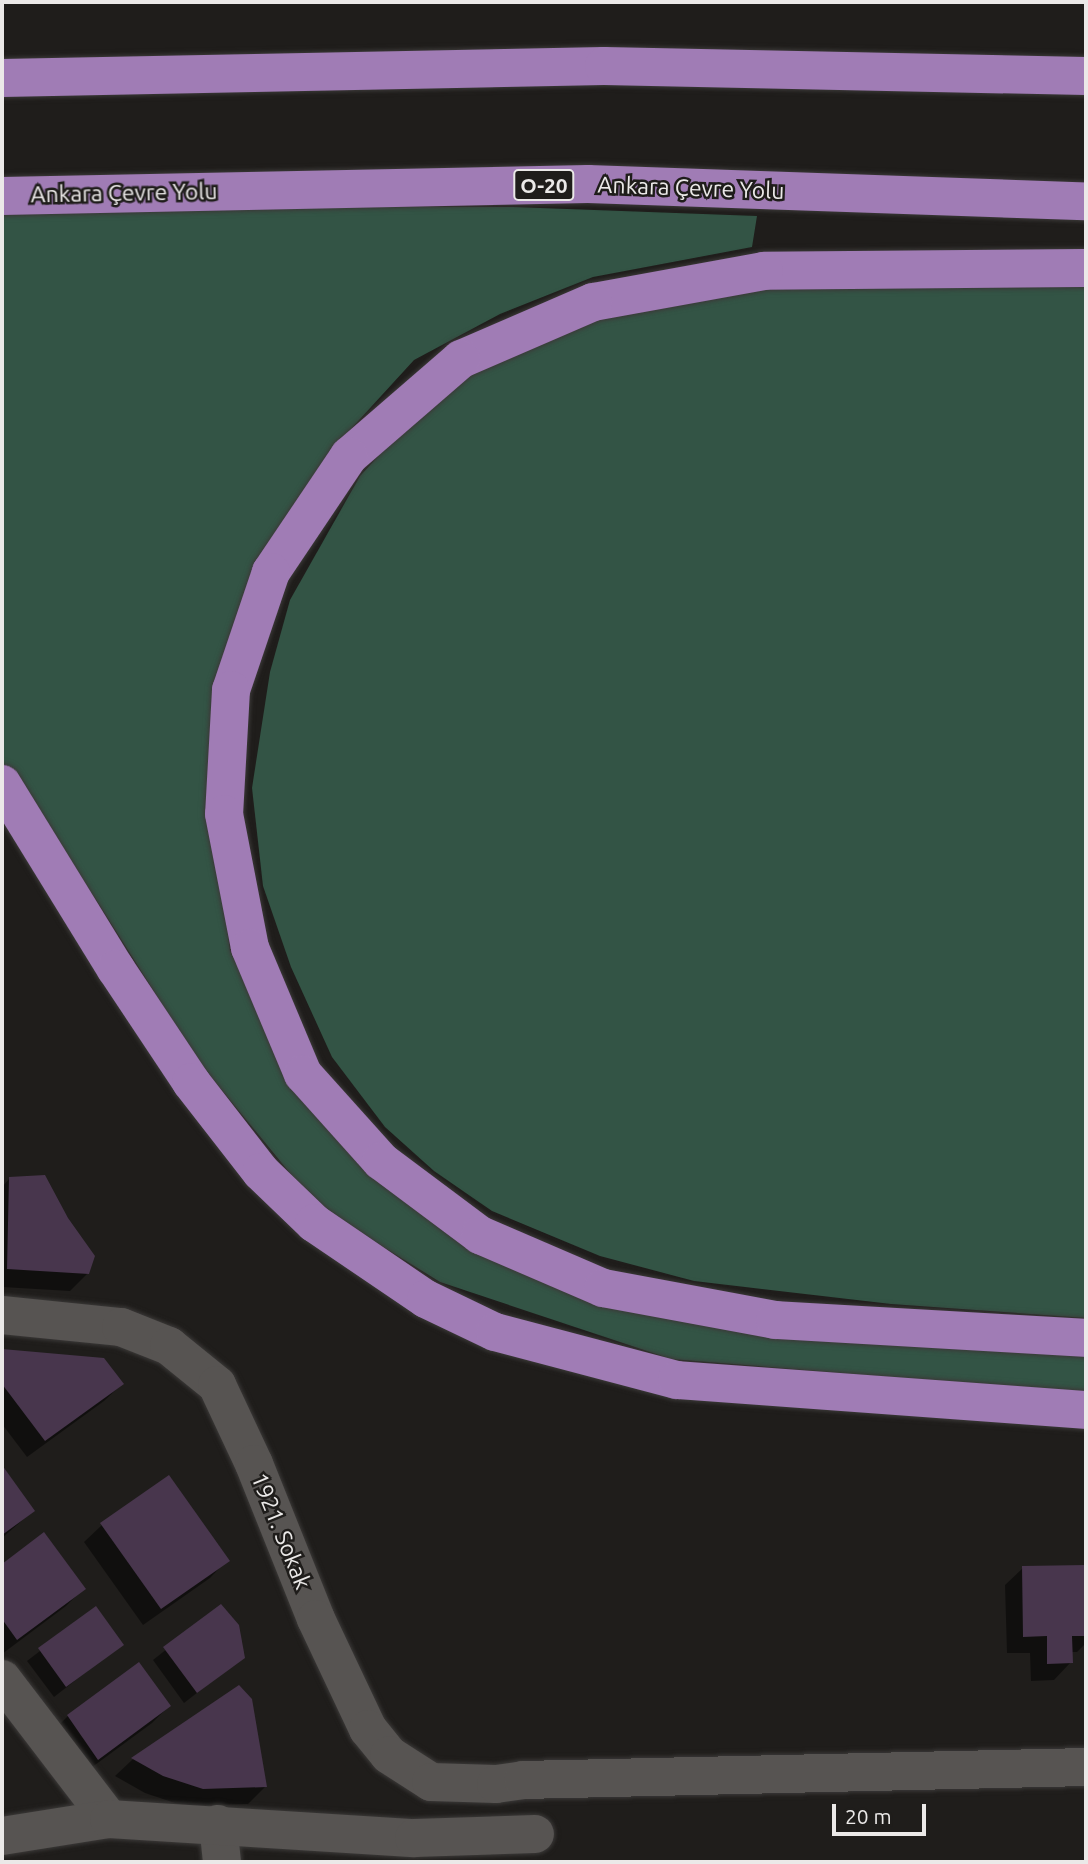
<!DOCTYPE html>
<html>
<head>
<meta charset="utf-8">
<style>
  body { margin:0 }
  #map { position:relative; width:1088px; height:1864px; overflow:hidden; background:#1f1d1b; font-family:Ubuntu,sans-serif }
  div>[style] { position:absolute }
  .forest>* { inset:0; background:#335445 }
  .shadow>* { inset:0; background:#0007 }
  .building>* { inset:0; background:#48364d }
  .roads { filter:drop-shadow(0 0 2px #3b3938) drop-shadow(0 0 2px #3b3938) }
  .minor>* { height:38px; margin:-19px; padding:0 19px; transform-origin:19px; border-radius:19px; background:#575452 }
  .highway>* { height:38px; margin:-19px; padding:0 19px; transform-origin:19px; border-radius:19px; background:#a07cb5 }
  span { translate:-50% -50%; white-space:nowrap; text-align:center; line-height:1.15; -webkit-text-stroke:5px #1f1d1b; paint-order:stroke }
  .shield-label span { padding:2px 5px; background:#1f1d1b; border:2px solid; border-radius:5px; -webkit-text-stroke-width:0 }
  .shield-label { font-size:21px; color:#ebe9e8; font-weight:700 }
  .street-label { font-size:23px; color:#ebe9e8 }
  .frame { position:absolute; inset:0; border:4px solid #ebe9e8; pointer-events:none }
  .scale { position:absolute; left:832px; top:1804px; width:94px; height:32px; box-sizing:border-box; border:4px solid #ebe9e8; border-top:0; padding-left:9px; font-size:21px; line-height:24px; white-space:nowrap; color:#ebe9e8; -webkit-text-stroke:5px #1f1d1b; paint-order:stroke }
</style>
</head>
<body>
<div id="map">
  <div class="forest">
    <i style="clip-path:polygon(2px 206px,513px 207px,757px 216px,752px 247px,593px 277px,500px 314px,414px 360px,339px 442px,261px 568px,212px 810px,230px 951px,295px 1081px,376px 1168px,597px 1293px,1086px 1348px,1086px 1393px,671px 1359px,440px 1282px,317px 1206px,198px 1061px,95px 898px,2px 762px)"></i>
    <i style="clip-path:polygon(1086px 278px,1086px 1318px,891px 1304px,694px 1281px,600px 1256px,492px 1211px,434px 1171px,385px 1127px,332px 1057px,291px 967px,263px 886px,252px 788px,270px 672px,290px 600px,360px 476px,420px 411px,487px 356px,621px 307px,712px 287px)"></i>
  </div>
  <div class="shadow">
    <i style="clip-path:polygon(10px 1178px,67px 1219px,88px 1273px,70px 1291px,2px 1287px,2px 1187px)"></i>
    <i style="clip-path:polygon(2px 1351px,103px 1359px,122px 1384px,104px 1401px,27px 1457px,2px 1424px)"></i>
    <i style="clip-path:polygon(2px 1468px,33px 1511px,2px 1538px)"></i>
    <i style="clip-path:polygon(102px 1525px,227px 1560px,210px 1578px,143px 1625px,84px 1542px)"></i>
    <i style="clip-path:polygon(43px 1535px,83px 1589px,66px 1606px,2px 1654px,2px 1566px)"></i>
    <i style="clip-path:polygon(1086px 1567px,1086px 1643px,1077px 1652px,1071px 1652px,1071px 1662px,1054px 1680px,1031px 1681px,1030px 1653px,1007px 1653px,1005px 1585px,1023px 1568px)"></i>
    <i style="clip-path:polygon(221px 1606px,243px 1657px,184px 1703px,153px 1660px)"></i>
    <i style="clip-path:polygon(96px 1608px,122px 1644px,54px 1697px,27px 1661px)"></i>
    <i style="clip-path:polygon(139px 1665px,169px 1706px,152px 1723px,80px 1776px,50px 1734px,68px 1716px)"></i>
    <i style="clip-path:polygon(238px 1687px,265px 1787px,248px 1804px,184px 1806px,145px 1793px,115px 1776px,132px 1760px)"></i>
  </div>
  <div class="building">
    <i style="clip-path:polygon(45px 1175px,68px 1218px,95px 1256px,89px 1274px,7px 1269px,9px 1177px)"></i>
    <i style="clip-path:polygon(2px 1349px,104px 1358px,124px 1384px,45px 1441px,2px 1384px)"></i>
    <i style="clip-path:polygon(2px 1465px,35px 1511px,2px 1535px)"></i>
    <i style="clip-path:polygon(169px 1475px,230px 1561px,161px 1609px,100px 1523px)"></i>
    <i style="clip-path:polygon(44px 1532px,86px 1589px,17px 1640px,2px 1619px,2px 1564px)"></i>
    <i style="clip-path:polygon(1086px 1565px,1086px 1636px,1072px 1636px,1073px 1663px,1047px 1664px,1047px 1636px,1023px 1637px,1022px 1566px)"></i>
    <i style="clip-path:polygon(221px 1604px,239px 1625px,245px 1658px,197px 1693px,163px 1647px)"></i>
    <i style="clip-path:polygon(96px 1606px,124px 1645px,66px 1687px,38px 1648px)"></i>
    <i style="clip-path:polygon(139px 1662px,171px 1706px,98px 1760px,67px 1715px)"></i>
    <i style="clip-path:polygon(239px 1685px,252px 1699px,267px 1787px,203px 1789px,163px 1776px,131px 1758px)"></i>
  </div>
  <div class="roads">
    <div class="minor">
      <i style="left:2px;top:1315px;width:120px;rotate:5.8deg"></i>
      <i style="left:121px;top:1327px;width:52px;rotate:21.6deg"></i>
      <i style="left:169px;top:1346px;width:62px;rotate:39.1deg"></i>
      <i style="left:217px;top:1385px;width:87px;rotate:64.9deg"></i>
      <i style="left:254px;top:1464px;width:167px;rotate:68.2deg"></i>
      <i style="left:316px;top:1619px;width:122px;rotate:64.7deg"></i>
      <i style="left:368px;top:1729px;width:33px;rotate:51deg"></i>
      <i style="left:389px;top:1755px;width:50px;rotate:32.7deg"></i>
      <i style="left:431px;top:1782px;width:65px;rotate:1.8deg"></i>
      <i style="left:496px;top:1784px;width:27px;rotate:-8deg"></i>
      <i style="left:523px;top:1780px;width:563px;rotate:-1.32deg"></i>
      <i style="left:2px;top:1679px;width:176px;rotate:52.6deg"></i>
      <i style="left:218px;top:1824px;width:38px;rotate:84deg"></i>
      <i style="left:2px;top:1836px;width:108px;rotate:-9deg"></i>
      <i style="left:109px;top:1819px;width:306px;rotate:3.6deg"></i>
      <i style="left:414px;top:1838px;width:121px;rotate:-1.9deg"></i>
    </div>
    <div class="highway">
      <i style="left:2px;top:78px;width:602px;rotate:-1.14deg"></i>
      <i style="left:604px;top:66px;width:482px;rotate:1.2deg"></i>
      <i style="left:2px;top:196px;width:586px;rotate:-1.17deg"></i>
      <i style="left:588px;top:184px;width:498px;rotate:2deg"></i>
      <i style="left:1086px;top:268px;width:322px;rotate:179.5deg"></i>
      <i style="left:764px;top:271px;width:174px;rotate:169.7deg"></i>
      <i style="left:593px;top:302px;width:144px;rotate:156.6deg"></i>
      <i style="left:461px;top:359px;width:148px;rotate:139.1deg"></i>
      <i style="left:349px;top:456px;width:140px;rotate:123.9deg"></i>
      <i style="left:271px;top:572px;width:125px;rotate:108.7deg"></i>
      <i style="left:231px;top:690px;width:124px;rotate:93.2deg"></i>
      <i style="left:224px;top:814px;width:136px;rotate:79deg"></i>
      <i style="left:250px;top:948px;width:137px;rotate:67.2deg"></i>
      <i style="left:303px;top:1074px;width:117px;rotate:48.1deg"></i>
      <i style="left:381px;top:1161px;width:124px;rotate:36.8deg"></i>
      <i style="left:480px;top:1235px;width:134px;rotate:23.3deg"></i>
      <i style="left:603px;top:1288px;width:175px;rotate:10.5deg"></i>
      <i style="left:775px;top:1320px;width:312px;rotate:3.3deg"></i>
      <i style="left:2px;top:784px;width:217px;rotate:58.4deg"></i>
      <i style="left:116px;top:969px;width:136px;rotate:56.4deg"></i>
      <i style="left:191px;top:1082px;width:114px;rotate:52.1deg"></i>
      <i style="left:261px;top:1172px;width:74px;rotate:43.9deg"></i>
      <i style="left:314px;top:1223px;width:135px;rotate:34.2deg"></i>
      <i style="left:426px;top:1299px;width:76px;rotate:25.6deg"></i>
      <i style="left:495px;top:1332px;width:188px;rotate:14.8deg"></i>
      <i style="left:677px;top:1380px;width:410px;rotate:4.2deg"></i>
    </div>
  </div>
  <div class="shield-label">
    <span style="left:544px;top:185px">O-20</span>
  </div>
  <div class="street-label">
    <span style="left:691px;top:188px;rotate:2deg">Ankara Çevre Yolu</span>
    <span style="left:124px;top:193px;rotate:-1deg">Ankara Çevre Yolu</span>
    <span style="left:281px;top:1531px;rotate:68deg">1921. Sokak</span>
  </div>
  <div class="frame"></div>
  <div class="scale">20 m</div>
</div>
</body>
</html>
